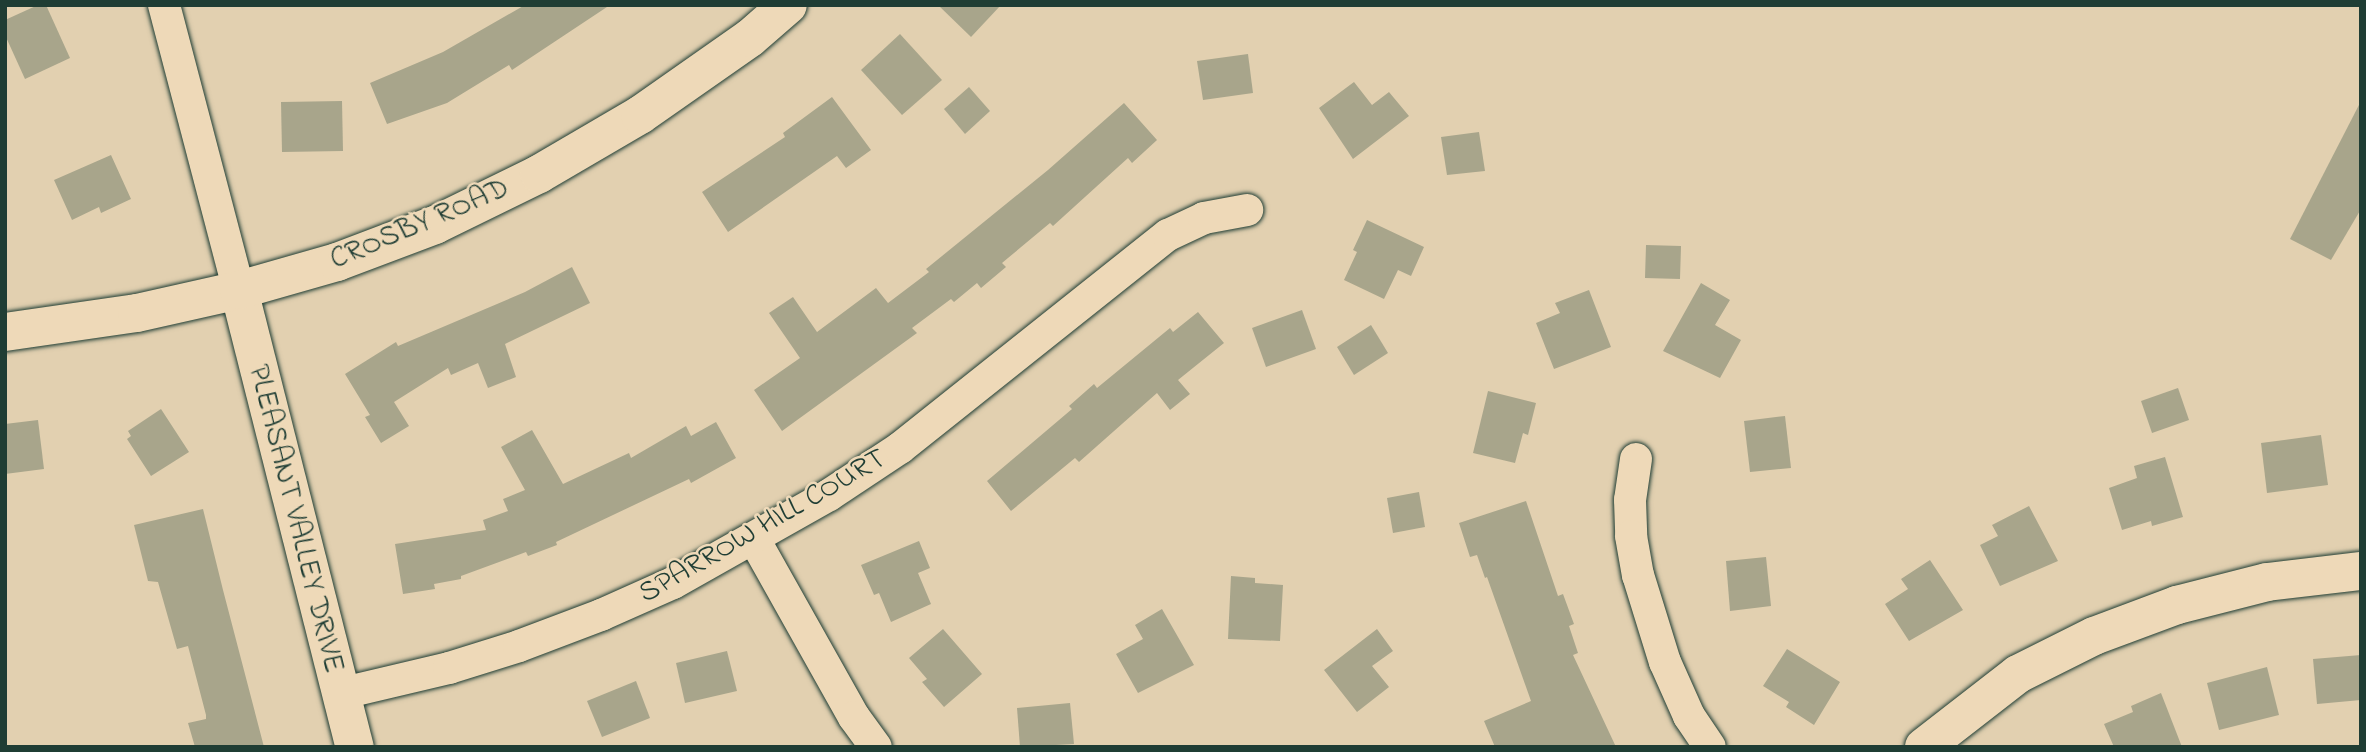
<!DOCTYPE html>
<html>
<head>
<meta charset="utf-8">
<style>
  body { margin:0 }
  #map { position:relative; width:2366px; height:752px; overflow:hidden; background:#e2d0b0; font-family:"Indie Flower",sans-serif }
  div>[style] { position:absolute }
  .building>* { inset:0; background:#a8a58b }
  .roads { filter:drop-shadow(0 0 2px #1f3d34) drop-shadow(0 0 2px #1f3d34) }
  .street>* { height:32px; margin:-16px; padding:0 16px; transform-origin:16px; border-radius:16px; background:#eed9b8 }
  .secondary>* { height:38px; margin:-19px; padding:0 19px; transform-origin:19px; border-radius:19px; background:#eed9b8 }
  span { translate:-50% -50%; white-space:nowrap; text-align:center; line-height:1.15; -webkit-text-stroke:5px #eed9b8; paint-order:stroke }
  .street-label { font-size:30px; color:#1f3d34 }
  .frame { position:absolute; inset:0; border:7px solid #1f3d34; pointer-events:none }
</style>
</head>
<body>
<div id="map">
  <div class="building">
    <i style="clip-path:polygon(38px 5px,46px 5px,70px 58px,25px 79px,5px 35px,5px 20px)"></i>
    <i style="clip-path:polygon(525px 5px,610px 5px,512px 70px,509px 65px,447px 103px,387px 124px,370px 83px,443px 52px)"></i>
    <i style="clip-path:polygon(938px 5px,1001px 5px,971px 37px)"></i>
    <i style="clip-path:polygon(900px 34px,942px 80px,902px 115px,861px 70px)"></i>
    <i style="clip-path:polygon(1248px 54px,1253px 93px,1203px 100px,1197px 61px)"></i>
    <i style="clip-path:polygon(1354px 82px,1372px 105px,1389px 92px,1409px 116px,1353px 159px,1319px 108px)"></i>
    <i style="clip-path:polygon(969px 87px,990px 111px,965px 134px,944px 109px)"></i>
    <i style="clip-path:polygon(832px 97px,871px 150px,846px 168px,837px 156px,728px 232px,702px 192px,785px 137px,783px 133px)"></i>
    <i style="clip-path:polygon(342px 101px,343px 151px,282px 152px,281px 102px)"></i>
    <i style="clip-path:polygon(2361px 101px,2361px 209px,2331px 260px,2290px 239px)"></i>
    <i style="clip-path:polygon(1124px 103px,1157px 140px,1132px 163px,1128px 158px,1053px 226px,1050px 223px,1002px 263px,1006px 267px,981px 288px,977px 283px,954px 302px,951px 299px,912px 328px,917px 333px,782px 431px,754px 390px,800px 358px,769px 313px,793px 297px,817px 332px,876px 288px,888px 303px,929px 272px,926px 269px,1048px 170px)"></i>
    <i style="clip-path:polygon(1479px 132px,1485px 171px,1447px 175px,1441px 137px)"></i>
    <i style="clip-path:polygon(111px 155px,131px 199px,101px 213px,99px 207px,72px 220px,54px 180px)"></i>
    <i style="clip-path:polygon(1367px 220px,1424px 247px,1411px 276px,1398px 270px,1384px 299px,1344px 280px,1357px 252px,1353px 250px)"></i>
    <i style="clip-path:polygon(1646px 245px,1681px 246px,1680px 279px,1645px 278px)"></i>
    <i style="clip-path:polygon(572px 267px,590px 303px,505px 344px,516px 377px,488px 388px,478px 363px,451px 375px,448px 368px,394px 402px,409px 426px,381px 443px,365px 417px,370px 415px,345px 374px,396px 342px,398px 346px,525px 292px)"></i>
    <i style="clip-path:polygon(1701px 283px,1730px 300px,1715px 325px,1741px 340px,1720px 378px,1663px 351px)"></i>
    <i style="clip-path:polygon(1589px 290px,1611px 347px,1554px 369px,1536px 323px,1560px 313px,1555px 303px)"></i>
    <i style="clip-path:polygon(1302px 310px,1316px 349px,1266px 367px,1252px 328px)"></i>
    <i style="clip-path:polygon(1198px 312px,1224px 343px,1178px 380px,1190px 394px,1170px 410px,1157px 393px,1079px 462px,1075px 458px,1011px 511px,987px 481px,1072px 409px,1069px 406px,1094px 384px,1097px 388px,1170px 328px,1173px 332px)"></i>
    <i style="clip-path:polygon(1371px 325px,1388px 353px,1354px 375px,1337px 347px)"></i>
    <i style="clip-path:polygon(2178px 388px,2189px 420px,2152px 433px,2141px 401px)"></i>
    <i style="clip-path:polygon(1488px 391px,1536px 403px,1528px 435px,1523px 433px,1515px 463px,1473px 453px)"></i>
    <i style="clip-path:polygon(161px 409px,189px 452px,151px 476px,127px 439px,131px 436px,128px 431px)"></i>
    <i style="clip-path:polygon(1785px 416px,1791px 468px,1750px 472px,1744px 421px)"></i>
    <i style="clip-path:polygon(38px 420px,44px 469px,5px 474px,5px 424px)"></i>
    <i style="clip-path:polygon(716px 422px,736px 458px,691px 483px,689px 479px,556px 542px,557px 545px,528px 556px,526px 552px,461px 576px,461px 579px,434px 584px,435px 589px,403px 594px,395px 544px,486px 530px,483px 520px,508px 511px,503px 499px,525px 490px,501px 447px,532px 430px,563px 484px,629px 453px,631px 458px,686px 426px,691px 436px)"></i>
    <i style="clip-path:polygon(2321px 435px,2328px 485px,2267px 493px,2261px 443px)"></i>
    <i style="clip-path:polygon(2165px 457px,2183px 517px,2152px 526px,2151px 521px,2122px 530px,2109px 488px,2137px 478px,2134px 466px)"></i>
    <i style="clip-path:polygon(1419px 492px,1425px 527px,1393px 533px,1387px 498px)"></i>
    <i style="clip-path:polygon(1526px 501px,1558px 596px,1563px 594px,1574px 624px,1569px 626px,1578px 653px,1573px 655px,1616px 747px,1495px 747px,1484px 721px,1531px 701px,1487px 577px,1485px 578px,1477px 555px,1470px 557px,1459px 523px)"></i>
    <i style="clip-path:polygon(2029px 506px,2058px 561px,2000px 586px,1980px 545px,1998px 536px,1992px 525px)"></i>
    <i style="clip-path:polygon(203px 509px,223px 590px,264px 747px,195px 747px,188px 723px,206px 719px,206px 715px,188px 646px,177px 649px,158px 582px,148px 581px,134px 525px)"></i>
    <i style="clip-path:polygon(919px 541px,930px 568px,918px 573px,931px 604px,891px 622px,879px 593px,874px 595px,861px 565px)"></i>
    <i style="clip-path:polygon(1766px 557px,1771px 606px,1730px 611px,1726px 561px)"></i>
    <i style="clip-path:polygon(1930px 560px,1963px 610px,1909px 641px,1885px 604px,1908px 589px,1901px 579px)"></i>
    <i style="clip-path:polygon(1231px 576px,1255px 578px,1255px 583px,1283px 585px,1280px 641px,1228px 639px)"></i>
    <i style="clip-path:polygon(1162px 609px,1194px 665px,1138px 693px,1116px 654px,1143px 639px,1135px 625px)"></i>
    <i style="clip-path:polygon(943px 629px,982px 674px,944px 707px,922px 682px,927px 679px,909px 658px)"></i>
    <i style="clip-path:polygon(1377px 629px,1393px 651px,1372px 666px,1389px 687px,1357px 712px,1324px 670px)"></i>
    <i style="clip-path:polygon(1787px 649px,1840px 682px,1814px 725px,1786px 707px,1789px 702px,1763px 686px)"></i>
    <i style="clip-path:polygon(727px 651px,737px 691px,685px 703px,676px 663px)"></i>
    <i style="clip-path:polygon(2361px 655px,2361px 700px,2317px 704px,2313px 659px)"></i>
    <i style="clip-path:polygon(2267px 667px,2279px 715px,2219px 730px,2207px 683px)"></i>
    <i style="clip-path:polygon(636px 681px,650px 718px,602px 737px,587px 701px)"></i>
    <i style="clip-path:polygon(2161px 693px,2182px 747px,2114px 747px,2104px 724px,2133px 712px,2131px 706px)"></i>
    <i style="clip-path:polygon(1070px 703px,1074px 744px,1020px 747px,1017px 708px)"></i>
  </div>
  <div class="roads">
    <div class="street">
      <i style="left:164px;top:5px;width:295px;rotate:75.3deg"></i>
      <i style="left:1636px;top:459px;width:41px;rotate:98.3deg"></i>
      <i style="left:1630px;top:500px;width:36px;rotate:88deg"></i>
      <i style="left:1631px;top:536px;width:40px;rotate:80deg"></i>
      <i style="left:1638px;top:575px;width:91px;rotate:72.8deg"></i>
      <i style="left:1665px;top:662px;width:59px;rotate:66deg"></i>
      <i style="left:1689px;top:716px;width:37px;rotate:56deg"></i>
      <i style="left:754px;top:539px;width:204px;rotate:60.7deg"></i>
      <i style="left:854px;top:717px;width:37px;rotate:54deg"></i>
      <i style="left:339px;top:694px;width:113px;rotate:-13.3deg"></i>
      <i style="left:449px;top:668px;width:73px;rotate:-17.4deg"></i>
      <i style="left:519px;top:646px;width:88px;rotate:-20.7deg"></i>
      <i style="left:601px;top:615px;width:79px;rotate:-24deg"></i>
      <i style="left:673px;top:583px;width:179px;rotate:-29.4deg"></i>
      <i style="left:829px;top:495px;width:85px;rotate:-33.5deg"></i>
      <i style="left:900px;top:448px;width:342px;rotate:-38.5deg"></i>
      <i style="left:1168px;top:235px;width:40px;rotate:-25deg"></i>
      <i style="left:1204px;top:218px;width:44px;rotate:-10.5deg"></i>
    </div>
    <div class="secondary">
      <i style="left:239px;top:290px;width:471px;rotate:75.8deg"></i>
      <i style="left:5px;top:332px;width:133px;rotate:-8.2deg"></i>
      <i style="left:137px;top:313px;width:105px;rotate:-12.7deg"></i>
      <i style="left:239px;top:290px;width:102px;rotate:-15.9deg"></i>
      <i style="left:337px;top:262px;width:105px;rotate:-20.7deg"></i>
      <i style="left:435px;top:225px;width:116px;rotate:-26.1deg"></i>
      <i style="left:539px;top:174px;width:117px;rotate:-30.3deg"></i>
      <i style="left:640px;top:115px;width:134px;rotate:-35deg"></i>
      <i style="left:750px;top:38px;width:50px;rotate:-41deg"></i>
      <i style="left:1924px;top:747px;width:119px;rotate:-37.8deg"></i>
      <i style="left:2018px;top:674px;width:85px;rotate:-26.6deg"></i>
      <i style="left:2094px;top:636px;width:89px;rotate:-20.5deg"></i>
      <i style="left:2177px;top:605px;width:93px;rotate:-14.3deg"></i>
      <i style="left:2267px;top:582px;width:95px;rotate:-6.7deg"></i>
    </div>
  </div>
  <div class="street-label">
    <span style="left:420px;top:225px;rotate:-23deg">CROSBY ROAD</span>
    <span style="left:295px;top:519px;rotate:76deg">PLEASANT VALLEY DRIVE</span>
    <span style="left:763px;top:527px;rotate:-30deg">SPARROW HILL COURT</span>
  </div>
  <div class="frame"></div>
</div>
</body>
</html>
